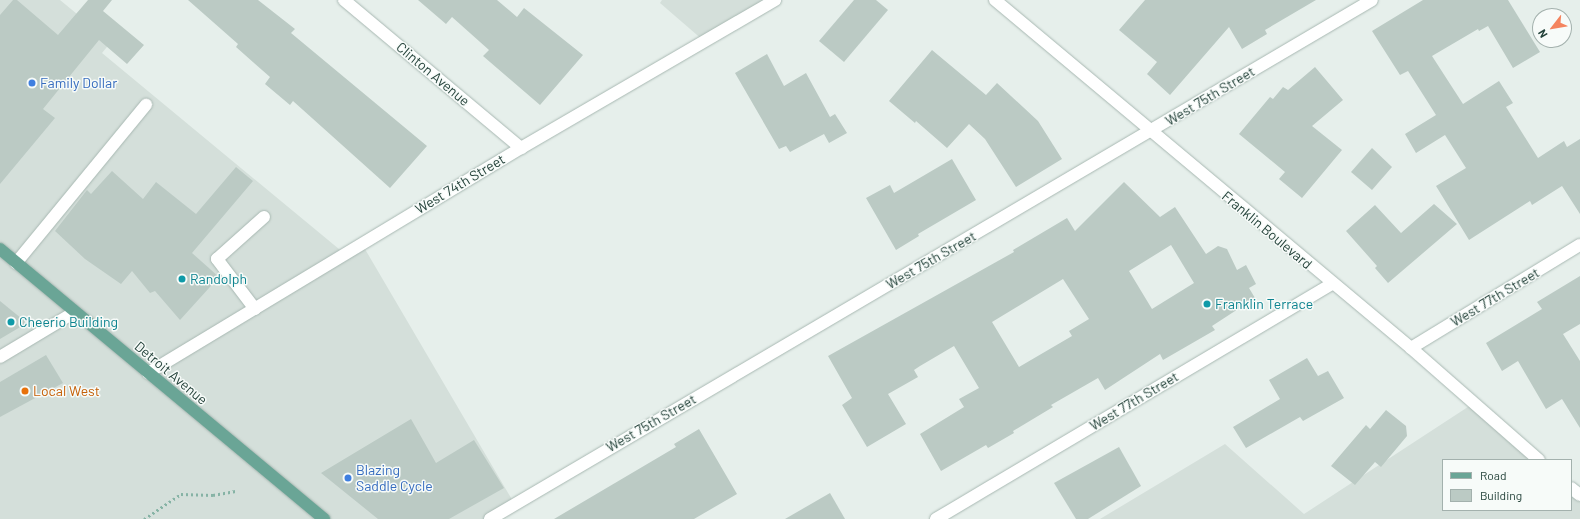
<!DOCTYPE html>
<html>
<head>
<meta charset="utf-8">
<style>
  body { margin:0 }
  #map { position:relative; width:1580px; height:519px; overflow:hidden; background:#e6efeb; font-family:Barlow,sans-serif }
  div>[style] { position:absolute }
  .built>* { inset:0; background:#d4dfda }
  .building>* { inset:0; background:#bbcac4 }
  .path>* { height:2.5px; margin-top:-1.25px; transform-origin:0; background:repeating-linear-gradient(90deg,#86b3a5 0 2px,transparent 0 5px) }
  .roads { filter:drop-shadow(0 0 1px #a8b8b2) drop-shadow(0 0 1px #a8b8b2) }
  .service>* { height:12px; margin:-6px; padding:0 6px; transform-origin:6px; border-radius:6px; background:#fff }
  .minor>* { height:12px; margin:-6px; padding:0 6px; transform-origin:6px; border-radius:6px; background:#fff }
  .tertiary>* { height:12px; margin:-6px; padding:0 6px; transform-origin:6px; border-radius:6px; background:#fff }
  .primary>* { height:12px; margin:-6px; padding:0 6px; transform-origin:6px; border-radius:6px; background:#6aa596 }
  .dots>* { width:11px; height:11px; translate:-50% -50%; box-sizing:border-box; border:2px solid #f7fbf9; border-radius:50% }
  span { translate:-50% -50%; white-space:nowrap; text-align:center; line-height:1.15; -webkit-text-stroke:3px #f7fbf9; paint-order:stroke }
  .street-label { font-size:14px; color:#24423a }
  .shop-label { font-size:14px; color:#366cbe }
  .left { translate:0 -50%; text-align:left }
  .culture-label { font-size:14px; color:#0d838f }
  .food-label { font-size:14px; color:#c56008 }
  .legend { position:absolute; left:1442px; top:459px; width:130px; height:52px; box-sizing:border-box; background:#f7fbf9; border:1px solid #a3b1ad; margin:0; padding:5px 7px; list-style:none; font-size:12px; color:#24423a }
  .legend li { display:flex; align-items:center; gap:8px; height:20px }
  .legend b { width:20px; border:1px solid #a3b1ad }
  .north { position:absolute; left:1532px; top:8px; width:40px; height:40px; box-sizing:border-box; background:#f7fbf9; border:1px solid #a3b1ad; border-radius:50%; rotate:239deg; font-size:11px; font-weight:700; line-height:16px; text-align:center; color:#24423a }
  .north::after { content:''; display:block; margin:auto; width:14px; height:18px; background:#f4845f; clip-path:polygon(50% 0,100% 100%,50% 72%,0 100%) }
</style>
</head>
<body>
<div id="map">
  <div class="built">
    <i style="clip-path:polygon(0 0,60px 0,111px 42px,102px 53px,345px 254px,362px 244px,514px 503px,490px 519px,0 519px)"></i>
    <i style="clip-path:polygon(662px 0,775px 0,704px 41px,660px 3px)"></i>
    <i style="clip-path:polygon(1474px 403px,1539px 460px,1443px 460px,1443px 510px,1571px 510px,1571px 488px,1580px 495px,1580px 519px,1100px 519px,1225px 444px,1304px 514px)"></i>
  </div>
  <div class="building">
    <i style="clip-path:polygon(13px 0,17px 0,58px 35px,88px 0,112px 0,103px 11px,144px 45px,127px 64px,99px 40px,43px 109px,55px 118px,0 184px,0 15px)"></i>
    <i style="clip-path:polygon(188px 0,258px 0,295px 29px,291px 33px,427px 146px,390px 188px,293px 101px,290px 105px,265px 84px,270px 77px,236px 47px,238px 44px)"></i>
    <i style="clip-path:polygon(418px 0,497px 0,517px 17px,524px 8px,583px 55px,540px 105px,483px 56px,489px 50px,452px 17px,446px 24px)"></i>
    <i style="clip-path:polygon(854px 0,876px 0,888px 10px,844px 62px,819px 41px)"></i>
    <i style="clip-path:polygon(1145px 0,1316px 0,1265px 30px,1267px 34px,1242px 49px,1229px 27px,1170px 95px,1147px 74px,1157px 62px,1119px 30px)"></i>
    <i style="clip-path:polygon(1423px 0,1508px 0,1540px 52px,1513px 68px,1488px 26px,1479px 31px,1478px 29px,1432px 56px,1463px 104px,1499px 81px,1513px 103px,1506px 107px,1538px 158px,1564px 141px,1567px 147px,1580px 139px,1580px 214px,1562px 186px,1532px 205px,1530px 201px,1469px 240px,1436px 186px,1466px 168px,1445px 135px,1416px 153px,1405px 134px,1436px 115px,1408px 71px,1400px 75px,1372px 31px)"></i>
    <i style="clip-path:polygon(932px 50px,986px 95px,997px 83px,1038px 121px,1062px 159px,1016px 187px,985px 139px,969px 124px,947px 148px,916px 121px,915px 123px,889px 101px)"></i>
    <i style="clip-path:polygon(767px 54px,784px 86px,806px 73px,830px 117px,835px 114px,847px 133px,829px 143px,824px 134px,790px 152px,786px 146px,779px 149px,735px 73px)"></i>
    <i style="clip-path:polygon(1315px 67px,1343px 100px,1312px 126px,1342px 150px,1302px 198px,1279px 179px,1285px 172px,1239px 134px,1270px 97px,1273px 99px,1283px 87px,1288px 90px)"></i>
    <i style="clip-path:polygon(1372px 148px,1392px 167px,1372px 190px,1351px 172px)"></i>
    <i style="clip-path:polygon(952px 159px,976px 200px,918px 234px,919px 236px,896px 250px,866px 198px,890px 185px,894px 193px)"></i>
    <i style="clip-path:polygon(236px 167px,253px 181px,192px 253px,219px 277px,180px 320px,155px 291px,150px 293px,132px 271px,121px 284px,85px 259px,55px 231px,87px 190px,91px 194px,112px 171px,143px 199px,156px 182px,196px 214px)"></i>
    <i style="clip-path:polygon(evenodd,1124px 182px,1160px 217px,1175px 207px,1206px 254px,1218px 246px,1227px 249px,1237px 270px,1246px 265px,1256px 284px,1249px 288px,1255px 298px,1212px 326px,1215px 330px,1163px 360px,1160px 354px,1105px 390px,1098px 378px,1051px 405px,1053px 407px,1013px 431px,1014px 433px,988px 448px,986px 445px,941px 471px,920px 434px,964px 407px,959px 399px,979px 388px,954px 346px,920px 366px,914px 370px,918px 377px,888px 394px,906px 424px,867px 447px,842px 405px,852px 398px,828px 356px,1014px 252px,1013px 250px,1067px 218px,1075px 231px,1124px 182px,1171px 245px,1194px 283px,1152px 309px,1129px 271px,1171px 245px,1124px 182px,1063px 279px,1089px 319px,1069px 331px,1072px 336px,1019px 367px,992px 322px,1063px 279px)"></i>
    <i style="clip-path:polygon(1434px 204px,1457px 224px,1388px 283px,1375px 268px,1377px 266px,1346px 231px,1375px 205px,1401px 233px)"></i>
    <i style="clip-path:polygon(1580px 276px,1580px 324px,1563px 334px,1580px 361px,1580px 428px,1562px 399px,1546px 409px,1518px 361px,1502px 371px,1486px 343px,1542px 309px,1537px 302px)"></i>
    <i style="clip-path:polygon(0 301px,27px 323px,0 339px)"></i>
    <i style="clip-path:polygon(46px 355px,63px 383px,0 417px,0 382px)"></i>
    <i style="clip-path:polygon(1307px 358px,1318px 376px,1328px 371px,1344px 398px,1303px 421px,1300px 417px,1246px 448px,1233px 427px,1280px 399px,1269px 380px)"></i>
    <i style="clip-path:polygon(1386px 410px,1406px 426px,1407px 436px,1381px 467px,1375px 462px,1355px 485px,1331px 466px,1366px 425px,1370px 429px)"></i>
    <i style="clip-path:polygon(411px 419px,436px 463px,474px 440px,504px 488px,449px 519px,378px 519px,321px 473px)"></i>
    <i style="clip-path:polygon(699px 429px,737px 494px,694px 519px,554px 519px,676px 447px,674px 444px)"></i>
    <i style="clip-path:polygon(1119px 447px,1141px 486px,1088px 519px,1076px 519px,1054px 483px)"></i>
    <i style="clip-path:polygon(830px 493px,845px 519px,785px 519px)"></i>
  </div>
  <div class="path">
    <i style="left:144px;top:519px;width:45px;rotate:-34deg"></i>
    <i style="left:181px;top:494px;width:32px;rotate:2deg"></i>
    <i style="left:213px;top:495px;width:23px;rotate:-10deg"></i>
  </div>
  <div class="roads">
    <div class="service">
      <i style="left:16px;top:263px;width:205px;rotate:-50.6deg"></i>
      <i style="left:255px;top:309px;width:63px;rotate:-127.2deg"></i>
      <i style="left:217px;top:259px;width:63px;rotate:-41.8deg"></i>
    </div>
    <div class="minor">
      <i style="left:344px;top:0;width:231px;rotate:39.9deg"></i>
      <i style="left:1411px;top:348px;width:198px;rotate:-31.4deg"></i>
      <i style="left:0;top:357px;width:87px;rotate:-31deg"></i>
      <i style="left:148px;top:373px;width:436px;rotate:-31.1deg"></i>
      <i style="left:521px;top:148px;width:294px;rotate:-30.2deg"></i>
      <i style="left:490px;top:519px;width:1023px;rotate:-30.47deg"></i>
      <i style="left:936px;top:519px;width:460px;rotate:-30.7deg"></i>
    </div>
    <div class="tertiary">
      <i style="left:995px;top:0;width:542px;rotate:39.91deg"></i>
      <i style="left:1411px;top:348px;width:170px;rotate:41.2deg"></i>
      <i style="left:1571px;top:488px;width:11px;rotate:38deg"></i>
    </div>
    <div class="primary">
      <i style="left:0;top:249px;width:422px;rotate:39.8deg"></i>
    </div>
  </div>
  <div class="dots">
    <i style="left:32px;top:83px;background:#3f7fe0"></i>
    <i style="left:182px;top:279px;background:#0f9aa8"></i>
    <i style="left:1207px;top:304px;background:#0f9aa8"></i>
    <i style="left:11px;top:322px;background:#0f9aa8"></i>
    <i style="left:25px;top:391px;background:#e8710a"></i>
    <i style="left:348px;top:478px;background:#3f7fe0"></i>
  </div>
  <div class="street-label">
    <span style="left:433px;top:74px;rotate:40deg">Clinton Avenue</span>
    <span style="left:1210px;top:96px;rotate:-31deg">West 75th Street</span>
    <span style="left:460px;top:184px;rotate:-31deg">West 74th Street</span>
    <span style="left:1267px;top:230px;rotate:40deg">Franklin Boulevard</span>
    <span style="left:931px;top:260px;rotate:-30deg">West 75th Street</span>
    <span style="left:1495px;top:297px;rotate:-31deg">West 77th Street</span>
    <span style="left:171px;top:373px;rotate:40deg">Detroit Avenue</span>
    <span style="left:1134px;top:401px;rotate:-31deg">West 77th Street</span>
    <span style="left:651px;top:423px;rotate:-30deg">West 75th Street</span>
  </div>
  <div class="shop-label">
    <span class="left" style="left:40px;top:83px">Family Dollar</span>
    <span class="left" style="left:356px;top:478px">Blazing<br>Saddle Cycle</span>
  </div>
  <div class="culture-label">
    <span class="left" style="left:190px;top:279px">Randolph</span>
    <span class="left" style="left:1215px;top:304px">Franklin Terrace</span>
    <span class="left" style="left:19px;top:322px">Cheerio Building</span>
  </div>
  <div class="food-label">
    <span class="left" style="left:33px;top:391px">Local West</span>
  </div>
  <ul class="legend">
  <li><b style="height:5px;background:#6aa596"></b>Road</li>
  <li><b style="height:11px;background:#bbcac4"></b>Building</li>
  </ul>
  <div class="north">N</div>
</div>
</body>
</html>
